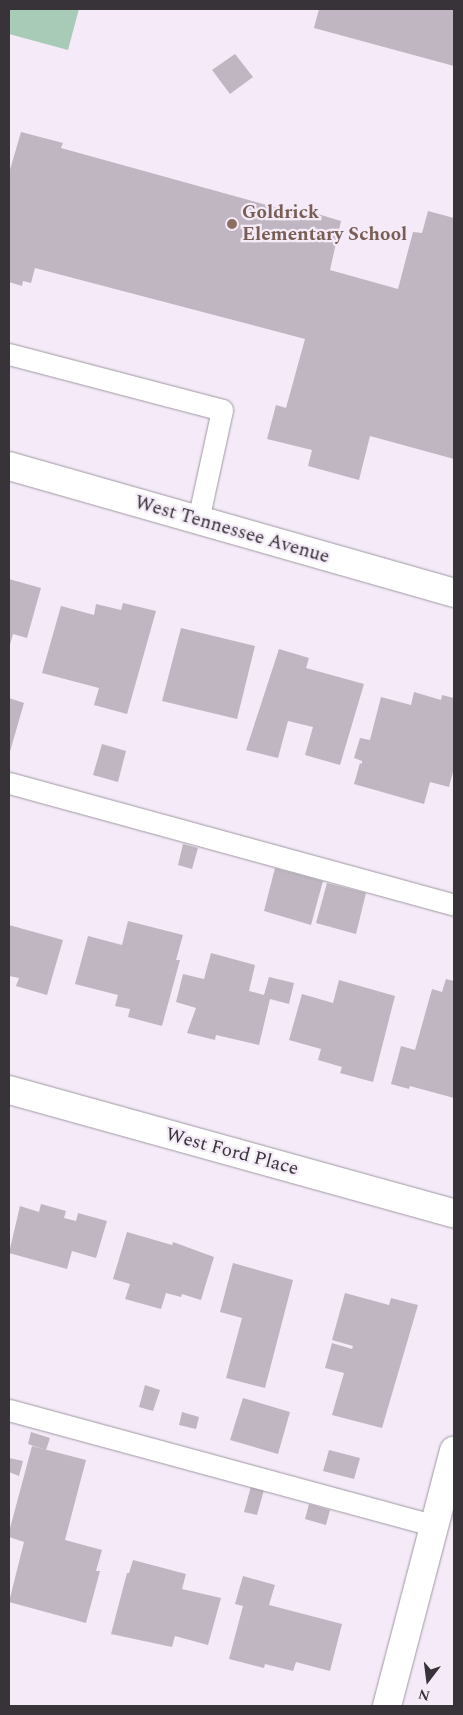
<!DOCTYPE html>
<html>
<head>
<meta charset="utf-8">
<style>
  body { margin:0 }
  #map { position:relative; width:463px; height:1715px; overflow:hidden; background:#f5ebf8; font-family:Spectral,serif }
  div>[style] { position:absolute }
  .green>* { inset:0; background:#a8cbb8 }
  .building>* { inset:0; background:#bfb6c1 }
  .roads { filter:drop-shadow(0 0 1px #a097a3) drop-shadow(0 0 1px #a097a3) }
  .lane>* { height:21px; margin:-10.5px; padding:0 10.5px; transform-origin:10.5px; border-radius:10.5px; background:#fff }
  .street>* { height:28px; margin:-14px; padding:0 14px; transform-origin:14px; border-radius:14px; background:#fff }
  .dots>* { width:14px; height:14px; translate:-50% -50%; box-sizing:border-box; border:2px solid #f5ebf8; border-radius:50% }
  span { translate:-50% -50%; white-space:nowrap; text-align:center; line-height:1.15; -webkit-text-stroke:4.5px #f5ebf8; paint-order:stroke }
  .education-label { font-size:19px; color:#785e54; font-weight:700 }
  .left { translate:0 -50%; text-align:left }
  .street-label { font-size:19px; color:#373338 }
  .frame { position:absolute; inset:0; border:10px solid #373338; pointer-events:none }
  .north { position:absolute; left:403px; top:1655px; width:50px; height:50px; -webkit-text-stroke:4px #f5ebf8; paint-order:stroke; rotate:195deg; font-size:14px; font-weight:700; line-height:20px; text-align:center; color:#373338 }
  .north::after { content:''; display:block; margin:auto; width:18px; height:22px; background:#373338; clip-path:polygon(50% 0,100% 100%,50% 72%,0 100%) }
</style>
</head>
<body>
<div id="map">
  <div class="green">
    <i style="clip-path:polygon(9px 9px,79px 9px,68px 50px,9px 34px)"></i>
  </div>
  <div class="building">
    <i style="clip-path:polygon(319px 9px,454px 9px,454px 66px,314px 28px)"></i>
    <i style="clip-path:polygon(235px 54px,253px 77px,230px 94px,212px 70px)"></i>
    <i style="clip-path:polygon(21px 132px,63px 143px,61px 148px,299px 214px,301px 209px,341px 221px,330px 270px,398px 289px,413px 232px,422px 233px,428px 211px,454px 218px,454px 459px,370px 436px,359px 480px,308px 466px,312px 450px,267px 439px,276px 405px,286px 408px,305px 339px,35px 268px,31px 283px,23px 281px,22px 286px,9px 282px,9px 173px)"></i>
    <i style="clip-path:polygon(9px 579px,41px 588px,27px 638px,13px 634px,9px 648px)"></i>
    <i style="clip-path:polygon(123px 603px,156px 611px,127px 714px,94px 705px,99px 688px,42px 673px,61px 606px,94px 615px,96px 604px,121px 610px)"></i>
    <i style="clip-path:polygon(181px 628px,255px 646px,237px 719px,162px 701px)"></i>
    <i style="clip-path:polygon(279px 649px,309px 658px,306px 668px,364px 684px,340px 765px,305px 755px,313px 727px,288px 721px,278px 758px,246px 750px)"></i>
    <i style="clip-path:polygon(414px 692px,441px 700px,442px 695px,454px 698px,454px 768px,449px 787px,430px 782px,424px 804px,354px 784px,360px 763px,362px 764px,362px 761px,354px 758px,360px 738px,370px 740px,381px 697px,411px 705px)"></i>
    <i style="clip-path:polygon(9px 698px,24px 703px,9px 755px)"></i>
    <i style="clip-path:polygon(102px 744px,126px 751px,118px 782px,93px 775px)"></i>
    <i style="clip-path:polygon(183px 844px,198px 848px,192px 869px,178px 865px)"></i>
    <i style="clip-path:polygon(275px 868px,323px 881px,311px 925px,264px 911px)"></i>
    <i style="clip-path:polygon(327px 883px,366px 893px,356px 934px,316px 923px)"></i>
    <i style="clip-path:polygon(128px 921px,183px 935px,176px 960px,180px 960px,162px 1026px,128px 1017px,130px 1009px,115px 1006px,118px 995px,75px 984px,88px 936px,122px 945px)"></i>
    <i style="clip-path:polygon(9px 925px,63px 940px,47px 995px,16px 986px,19px 978px,9px 976px)"></i>
    <i style="clip-path:polygon(211px 953px,255px 965px,249px 991px,264px 995px,269px 977px,294px 983px,289px 1004px,270px 999px,259px 1045px,216px 1035px,215px 1040px,187px 1033px,196px 1008px,176px 1002px,183px 974px,204px 979px)"></i>
    <i style="clip-path:polygon(446px 979px,454px 981px,454px 1098px,410px 1086px,409px 1089px,391px 1084px,401px 1046px,415px 1050px,432px 989px,442px 992px)"></i>
    <i style="clip-path:polygon(339px 980px,395px 996px,373px 1082px,340px 1073px,342px 1067px,318px 1060px,321px 1049px,289px 1040px,302px 994px,333px 1003px)"></i>
    <i style="clip-path:polygon(41px 1204px,66px 1211px,64px 1218px,76px 1221px,78px 1213px,107px 1221px,96px 1258px,72px 1251px,67px 1269px,9px 1253px,20px 1206px,39px 1212px)"></i>
    <i style="clip-path:polygon(127px 1232px,172px 1245px,173px 1242px,214px 1257px,201px 1300px,182px 1294px,181px 1297px,166px 1293px,161px 1309px,125px 1299px,130px 1284px,113px 1279px)"></i>
    <i style="clip-path:polygon(233px 1263px,293px 1280px,265px 1388px,226px 1378px,242px 1318px,220px 1312px)"></i>
    <i style="clip-path:polygon(345px 1293px,389px 1305px,391px 1298px,418px 1305px,382px 1428px,332px 1415px,344px 1373px,325px 1368px,332px 1343px,352px 1349px,353px 1346px,332px 1340px)"></i>
    <i style="clip-path:polygon(145px 1385px,160px 1390px,153px 1411px,139px 1407px)"></i>
    <i style="clip-path:polygon(243px 1398px,290px 1412px,278px 1454px,230px 1440px)"></i>
    <i style="clip-path:polygon(182px 1412px,199px 1417px,196px 1429px,179px 1425px)"></i>
    <i style="clip-path:polygon(31px 1432px,50px 1438px,46px 1450px,28px 1444px)"></i>
    <i style="clip-path:polygon(32px 1446px,86px 1460px,65px 1540px,102px 1550px,96px 1571px,100px 1571px,86px 1623px,9px 1602px,24px 1542px,9px 1537px,9px 1532px)"></i>
    <i style="clip-path:polygon(329px 1450px,360px 1458px,354px 1479px,323px 1471px)"></i>
    <i style="clip-path:polygon(9px 1458px,23px 1461px,19px 1476px,9px 1472px)"></i>
    <i style="clip-path:polygon(251px 1486px,264px 1490px,257px 1515px,244px 1512px)"></i>
    <i style="clip-path:polygon(309px 1504px,330px 1510px,326px 1525px,305px 1519px)"></i>
    <i style="clip-path:polygon(133px 1560px,186px 1574px,182px 1589px,221px 1598px,208px 1645px,175px 1636px,172px 1647px,111px 1634px,127px 1573px,129px 1573px)"></i>
    <i style="clip-path:polygon(243px 1576px,275px 1585px,269px 1605px,342px 1624px,330px 1671px,296px 1662px,293px 1671px,265px 1664px,264px 1668px,229px 1659px,243px 1606px,235px 1604px)"></i>
  </div>
  <div class="roads">
    <div class="lane">
      <i style="left:9px;top:354px;width:220px;rotate:14.7deg"></i>
      <i style="left:222px;top:410px;width:113px;rotate:102.3deg"></i>
      <i style="left:9px;top:783px;width:461px;rotate:15.3deg"></i>
      <i style="left:9px;top:1410px;width:439px;rotate:15.2deg"></i>
    </div>
    <div class="street">
      <i style="left:9px;top:466px;width:463px;rotate:15.9deg"></i>
      <i style="left:9px;top:1090px;width:462px;rotate:15.5deg"></i>
      <i style="left:387px;top:1706px;width:264px;rotate:-75.3deg"></i>
    </div>
  </div>
  <div class="dots">
    <i style="left:232px;top:224px;background:#8d6e63"></i>
  </div>
  <div class="education-label">
    <span class="left" style="left:242px;top:224px">Goldrick<br>Elementary School</span>
  </div>
  <div class="street-label">
    <span style="left:232px;top:530px;rotate:16deg">West Tennessee Avenue</span>
    <span style="left:232px;top:1152px;rotate:15deg">West Ford Place</span>
  </div>
  <div class="frame"></div>
  <div class="north">N</div>
</div>
</body>
</html>
